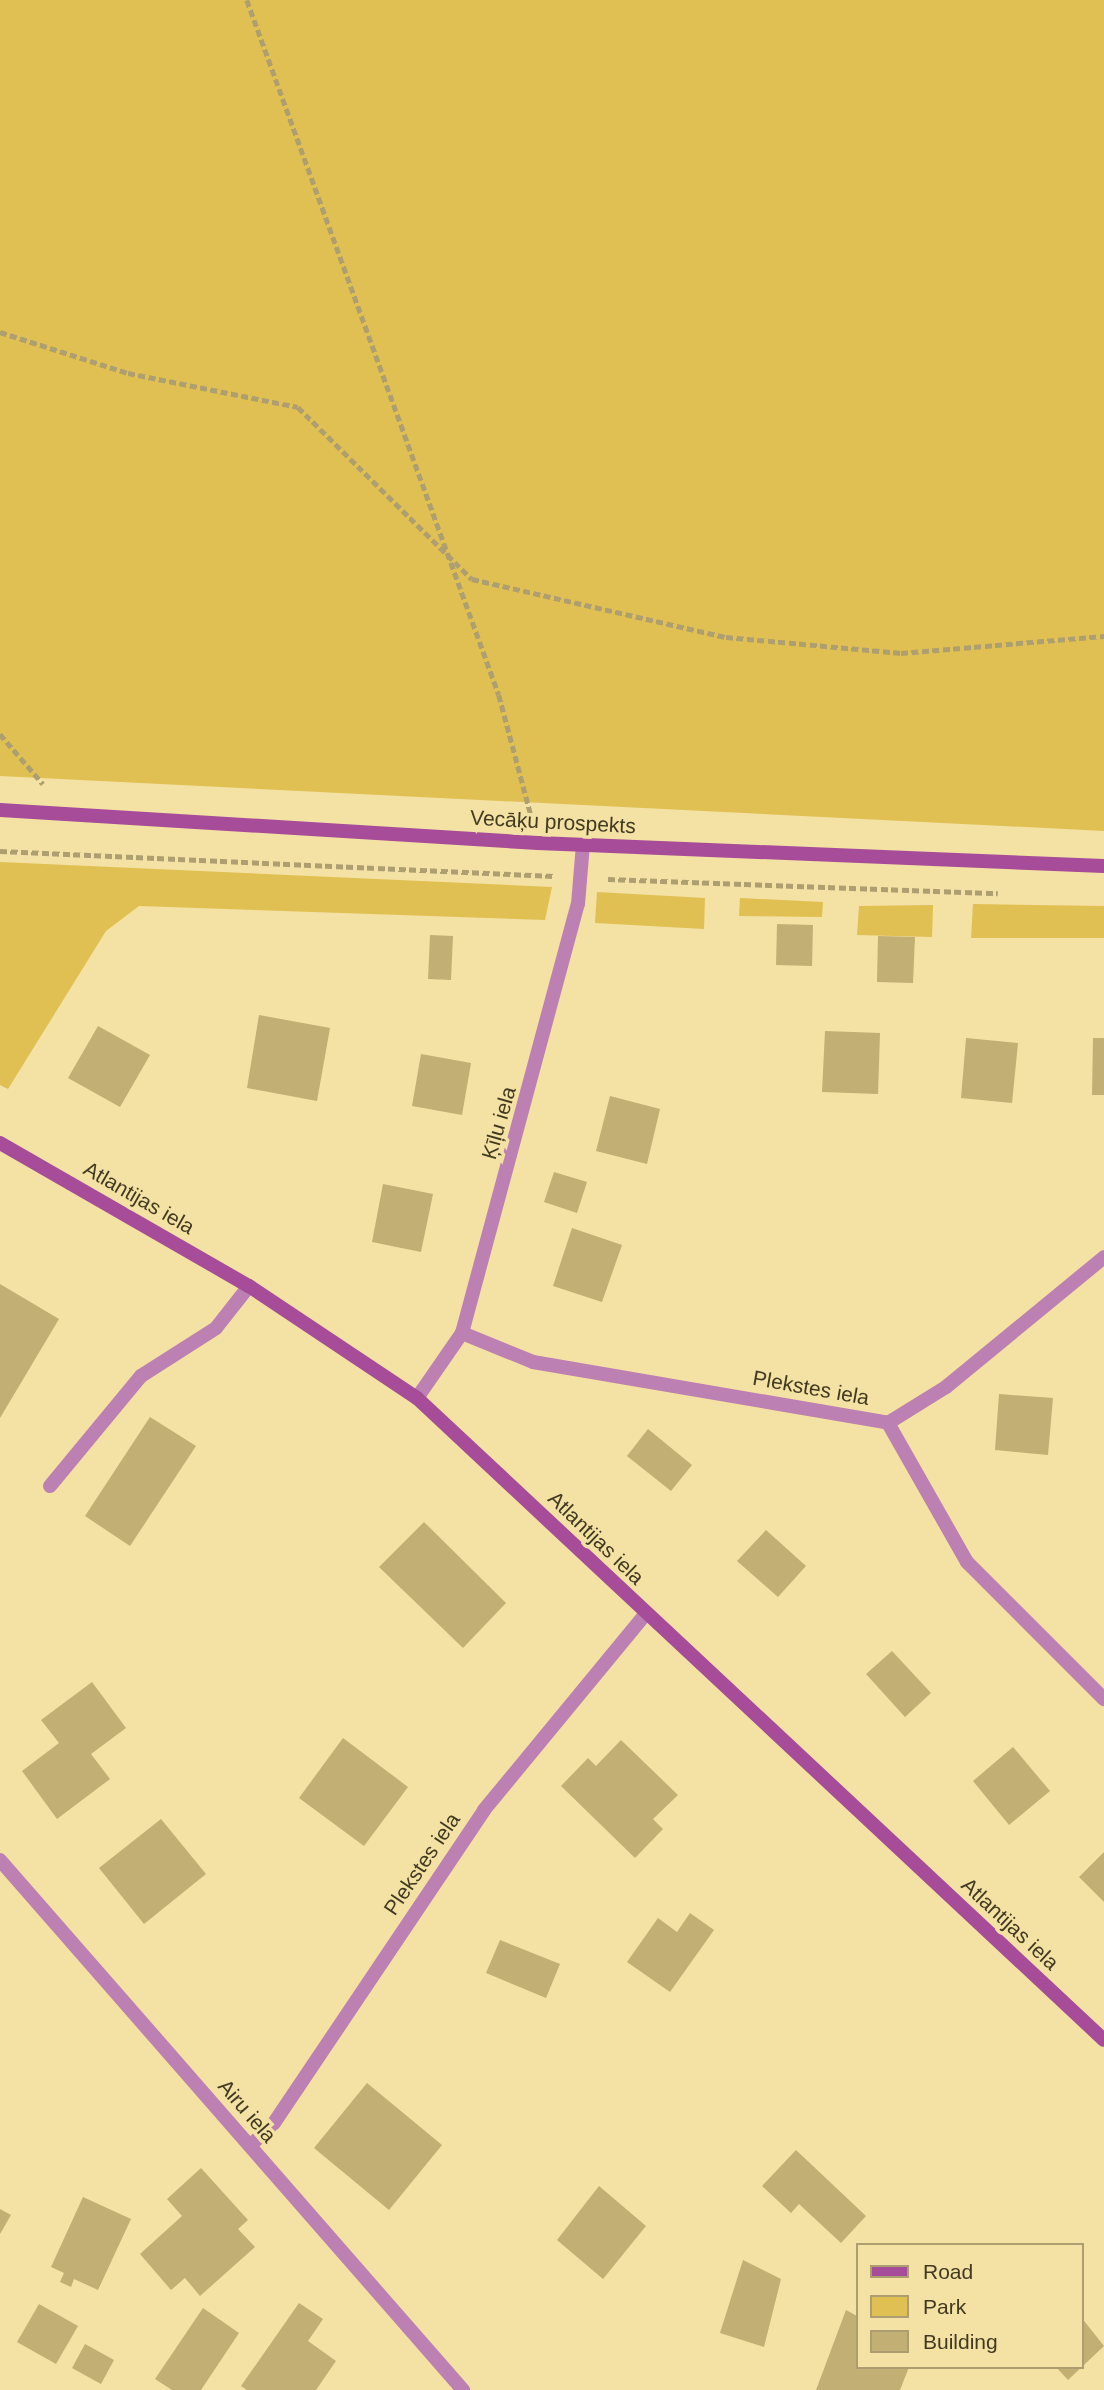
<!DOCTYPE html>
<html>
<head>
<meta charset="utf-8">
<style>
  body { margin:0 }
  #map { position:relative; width:1104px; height:2390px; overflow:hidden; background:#f4e1a4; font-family:Arial,sans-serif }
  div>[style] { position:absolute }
  .green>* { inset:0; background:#e0c052 }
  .building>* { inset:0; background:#c1af73 }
  .path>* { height:4.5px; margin-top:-2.25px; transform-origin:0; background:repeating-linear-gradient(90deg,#ad9f70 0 7px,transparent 0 10.5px) }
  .lane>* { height:14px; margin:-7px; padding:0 7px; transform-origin:7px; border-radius:7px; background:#bd80b2 }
  .street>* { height:14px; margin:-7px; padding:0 7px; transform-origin:7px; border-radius:7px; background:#bd80b2 }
  .secondary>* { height:14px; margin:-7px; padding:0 7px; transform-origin:7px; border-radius:7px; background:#a64c99 }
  span { translate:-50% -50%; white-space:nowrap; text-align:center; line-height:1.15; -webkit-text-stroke:7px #f4e1a4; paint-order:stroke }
  .street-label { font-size:21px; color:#413a21 }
  .legend { position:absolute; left:856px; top:2243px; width:228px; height:126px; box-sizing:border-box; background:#f4e1a4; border:2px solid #ac9e70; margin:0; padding:9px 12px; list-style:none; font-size:21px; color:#413a21 }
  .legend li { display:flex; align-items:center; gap:14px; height:35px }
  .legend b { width:35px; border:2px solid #ac9e70 }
</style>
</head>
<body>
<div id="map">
  <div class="green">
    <i style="clip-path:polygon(0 0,1104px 0,1104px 831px,0 776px)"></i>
    <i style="clip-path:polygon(0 862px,552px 887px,545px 920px,139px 906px,106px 931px,8px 1089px,0 1085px)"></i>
    <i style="clip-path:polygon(597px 892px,705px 898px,704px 929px,595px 923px)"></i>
    <i style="clip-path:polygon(740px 898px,823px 902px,822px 917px,739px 916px)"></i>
    <i style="clip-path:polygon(973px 904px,1104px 906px,1104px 938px,971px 938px)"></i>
    <i style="clip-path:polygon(933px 905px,932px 937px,857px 935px,859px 906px)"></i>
  </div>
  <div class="building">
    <i style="clip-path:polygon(777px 924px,813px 925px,812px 966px,776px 965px)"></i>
    <i style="clip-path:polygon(430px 935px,453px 936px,451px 980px,428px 979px)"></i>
    <i style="clip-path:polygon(878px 936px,915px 937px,913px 983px,877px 982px)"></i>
    <i style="clip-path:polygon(259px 1015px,330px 1028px,317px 1101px,247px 1088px)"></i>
    <i style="clip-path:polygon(98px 1026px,150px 1055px,120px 1107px,68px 1078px)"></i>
    <i style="clip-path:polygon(825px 1031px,880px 1033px,878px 1094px,822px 1092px)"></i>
    <i style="clip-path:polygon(966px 1038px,1018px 1043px,1012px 1103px,961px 1098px)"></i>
    <i style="clip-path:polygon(1093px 1038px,1104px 1038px,1104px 1095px,1092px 1095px)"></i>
    <i style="clip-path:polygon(421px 1054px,471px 1063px,462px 1115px,412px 1106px)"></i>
    <i style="clip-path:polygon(610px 1096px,660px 1109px,647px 1164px,596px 1151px)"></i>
    <i style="clip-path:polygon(554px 1172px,587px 1182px,577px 1213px,544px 1202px)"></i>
    <i style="clip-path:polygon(383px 1184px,433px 1194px,421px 1252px,372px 1242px)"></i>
    <i style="clip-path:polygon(572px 1228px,622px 1245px,602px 1302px,553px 1286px)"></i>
    <i style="clip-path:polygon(0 1284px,59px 1319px,0 1418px)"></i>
    <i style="clip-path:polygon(999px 1394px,1053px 1398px,1048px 1455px,995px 1450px)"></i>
    <i style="clip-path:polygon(150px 1417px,196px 1446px,130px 1546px,85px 1516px)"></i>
    <i style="clip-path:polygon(648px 1429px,692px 1465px,671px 1491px,627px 1456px)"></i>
    <i style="clip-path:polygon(424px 1522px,506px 1603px,463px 1648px,379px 1567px)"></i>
    <i style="clip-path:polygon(766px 1530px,806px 1566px,778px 1597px,737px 1561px)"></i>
    <i style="clip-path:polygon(892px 1651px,931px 1693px,905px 1717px,866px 1674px)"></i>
    <i style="clip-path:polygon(92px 1682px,126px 1728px,91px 1754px,110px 1779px,57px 1819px,22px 1771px,59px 1743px,41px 1720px)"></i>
    <i style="clip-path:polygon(343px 1738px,408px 1787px,364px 1846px,299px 1798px)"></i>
    <i style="clip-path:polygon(621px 1740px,678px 1795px,653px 1819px,663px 1829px,635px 1858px,561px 1786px,588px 1758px,596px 1766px)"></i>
    <i style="clip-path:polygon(1013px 1747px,1050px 1791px,1009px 1825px,973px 1781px)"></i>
    <i style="clip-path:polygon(161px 1819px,206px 1874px,144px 1924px,99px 1868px)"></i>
    <i style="clip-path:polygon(1104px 1852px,1104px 1902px,1079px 1877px)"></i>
    <i style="clip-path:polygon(690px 1913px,714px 1930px,670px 1992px,627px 1962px,658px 1918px,677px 1932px)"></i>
    <i style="clip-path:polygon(500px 1940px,560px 1964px,546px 1998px,486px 1973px)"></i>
    <i style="clip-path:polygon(367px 2083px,442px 2145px,389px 2210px,314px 2148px)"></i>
    <i style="clip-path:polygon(796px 2150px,866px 2216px,841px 2243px,799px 2204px,791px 2213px,762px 2186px)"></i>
    <i style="clip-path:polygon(201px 2168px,248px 2220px,238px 2229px,255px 2247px,200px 2296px,185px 2278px,171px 2290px,140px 2254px,182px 2216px,167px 2199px)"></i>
    <i style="clip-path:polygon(599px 2186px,646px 2226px,603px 2279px,557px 2240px)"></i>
    <i style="clip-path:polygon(83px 2197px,131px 2219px,98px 2290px,74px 2279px,71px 2287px,60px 2282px,64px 2273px,51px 2267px)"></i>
    <i style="clip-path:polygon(0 2209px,11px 2215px,0 2234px)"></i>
    <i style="clip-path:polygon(743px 2260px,781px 2279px,764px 2347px,720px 2333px)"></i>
    <i style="clip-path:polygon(299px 2303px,323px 2319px,308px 2341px,336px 2361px,316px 2390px,247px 2390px,241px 2386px)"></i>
    <i style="clip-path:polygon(39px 2304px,78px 2326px,56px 2364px,17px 2342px)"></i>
    <i style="clip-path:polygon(203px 2308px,239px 2333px,201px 2390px,172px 2390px,155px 2379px)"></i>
    <i style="clip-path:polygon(846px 2310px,857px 2316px,857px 2367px,909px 2367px,900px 2390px,816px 2390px)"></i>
    <i style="clip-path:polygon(1081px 2317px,1104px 2346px,1068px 2380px,1056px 2367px,1081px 2367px)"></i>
    <i style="clip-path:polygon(85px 2344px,114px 2360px,101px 2384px,72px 2368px)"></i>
  </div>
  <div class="path">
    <i style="left:247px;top:0;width:739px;rotate:70.07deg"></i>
    <i style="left:499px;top:695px;width:124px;rotate:75.1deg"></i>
    <i style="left:0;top:332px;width:134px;rotate:17.8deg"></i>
    <i style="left:128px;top:373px;width:173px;rotate:11.3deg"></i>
    <i style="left:298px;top:407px;width:245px;rotate:44.7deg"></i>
    <i style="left:472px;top:579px;width:261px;rotate:12.9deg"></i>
    <i style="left:726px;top:637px;width:176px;rotate:5.2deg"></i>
    <i style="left:901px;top:653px;width:204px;rotate:-4.8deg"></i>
    <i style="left:0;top:734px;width:66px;rotate:49.3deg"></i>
    <i style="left:0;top:851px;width:555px;rotate:2.58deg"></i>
    <i style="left:608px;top:879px;width:390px;rotate:2.1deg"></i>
  </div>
  <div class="lane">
    <i style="left:50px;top:1486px;width:143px;rotate:-50.4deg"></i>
    <i style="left:141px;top:1376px;width:89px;rotate:-32.6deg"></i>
    <i style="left:216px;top:1328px;width:53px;rotate:-51.8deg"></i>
  </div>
  <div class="street">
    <i style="left:462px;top:1333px;width:77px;rotate:22.2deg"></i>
    <i style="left:533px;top:1362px;width:360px;rotate:9.7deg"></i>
    <i style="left:888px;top:1423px;width:68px;rotate:-31.8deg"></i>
    <i style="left:946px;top:1387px;width:205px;rotate:-39.4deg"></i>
    <i style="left:417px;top:1398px;width:79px;rotate:-55.3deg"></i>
    <i style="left:462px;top:1333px;width:444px;rotate:-74.9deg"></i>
    <i style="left:578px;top:904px;width:59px;rotate:-85.2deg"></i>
    <i style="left:888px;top:1423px;width:160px;rotate:60.4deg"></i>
    <i style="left:967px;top:1562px;width:194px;rotate:45deg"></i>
    <i style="left:0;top:1860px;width:704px;rotate:48.86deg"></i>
    <i style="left:250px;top:2146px;width:33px;rotate:-44deg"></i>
    <i style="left:274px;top:2123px;width:377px;rotate:-56.1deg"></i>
    <i style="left:484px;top:1810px;width:253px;rotate:-50.5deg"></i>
  </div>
  <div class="secondary">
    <i style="left:0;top:810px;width:539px;rotate:3.51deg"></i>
    <i style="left:538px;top:843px;width:566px;rotate:2.33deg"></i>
    <i style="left:0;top:1143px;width:287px;rotate:29.9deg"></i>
    <i style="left:249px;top:1286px;width:202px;rotate:33.7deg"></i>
    <i style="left:417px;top:1398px;width:940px;rotate:43.06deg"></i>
  </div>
  <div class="street-label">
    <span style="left:553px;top:822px;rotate:3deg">Vecāķu prospekts</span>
    <span style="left:499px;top:1123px;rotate:-74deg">Ķīļu iela</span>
    <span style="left:139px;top:1198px;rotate:30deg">Atlantijas iela</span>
    <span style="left:811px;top:1388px;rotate:10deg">Plekstes iela</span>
    <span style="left:596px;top:1538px;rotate:44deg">Atlantijas iela</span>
    <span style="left:422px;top:1864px;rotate:-56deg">Plekstes iela</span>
    <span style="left:1010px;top:1924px;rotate:43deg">Atlantijas iela</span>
    <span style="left:247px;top:2111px;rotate:49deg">Airu iela</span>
  </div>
  <ul class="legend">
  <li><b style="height:9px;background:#a64c99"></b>Road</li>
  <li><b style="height:19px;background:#e0c052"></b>Park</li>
  <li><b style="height:19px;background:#c1af73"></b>Building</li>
  </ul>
</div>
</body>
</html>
